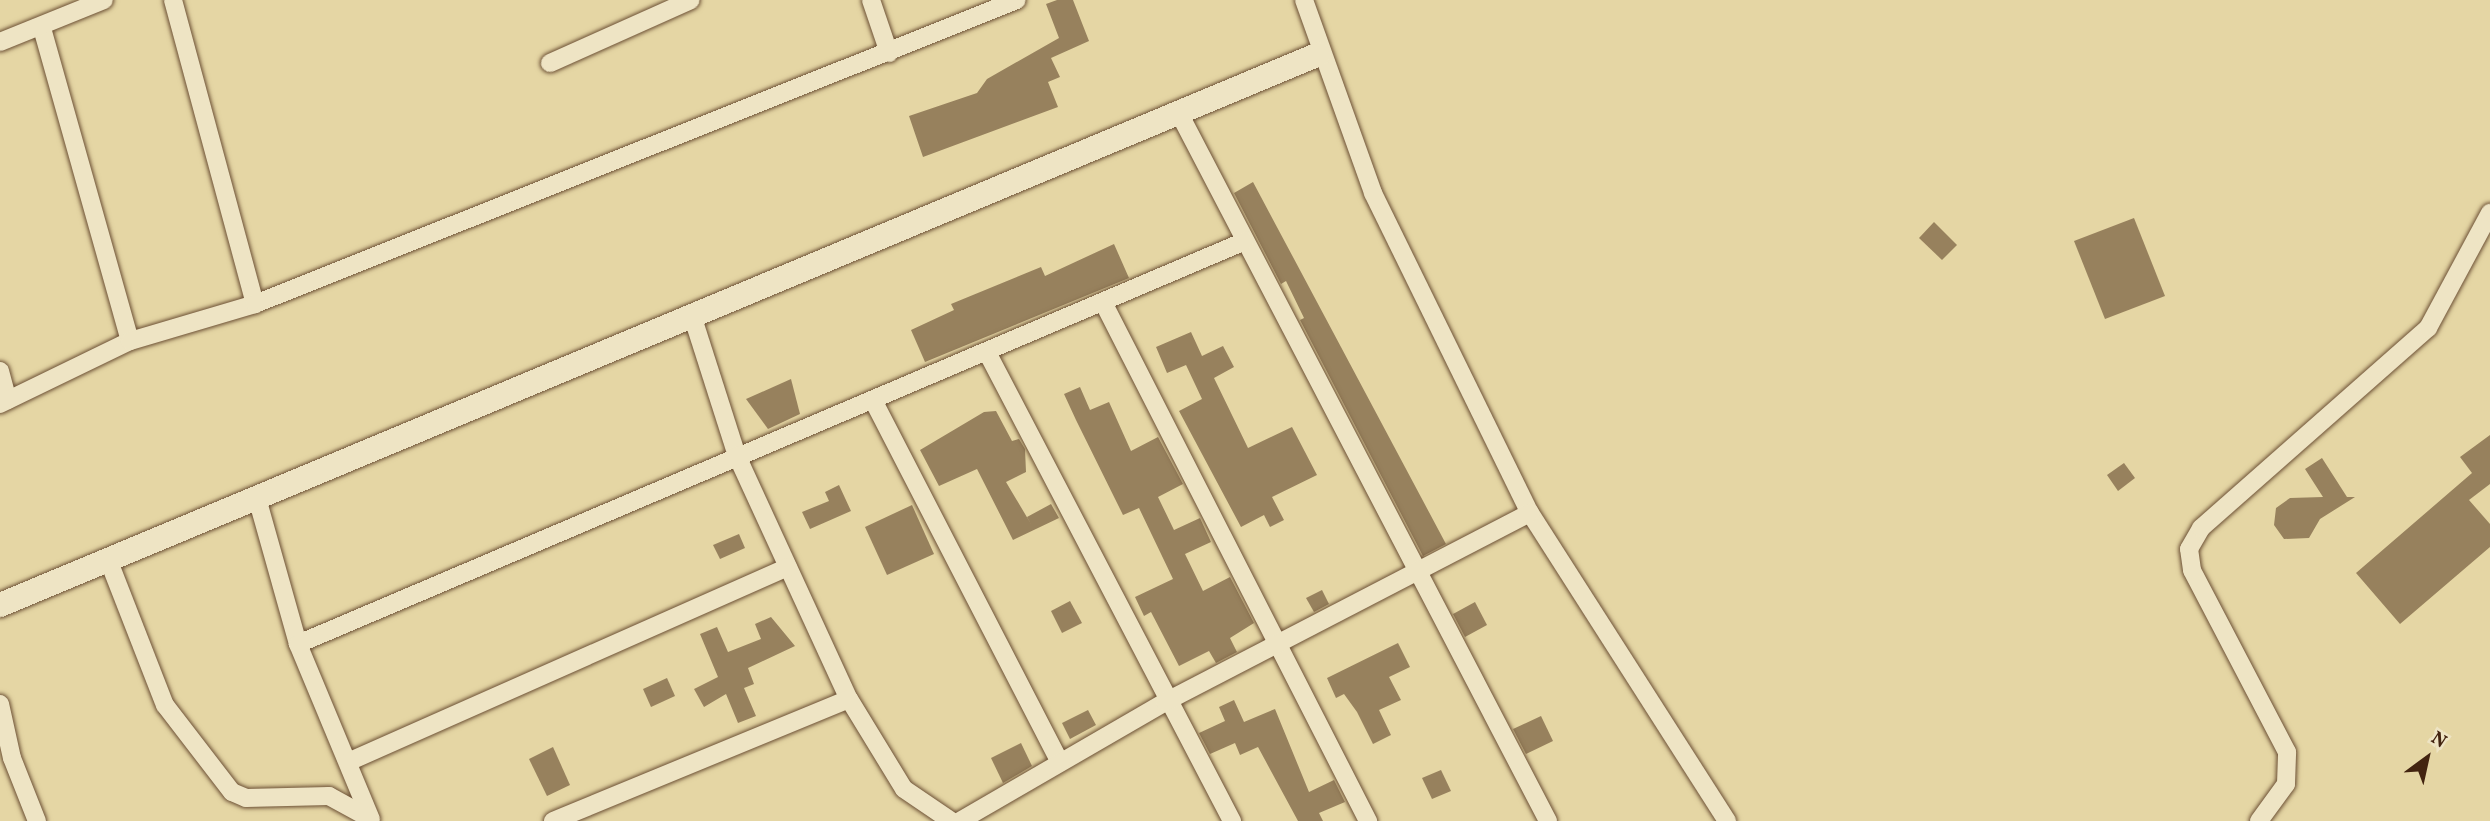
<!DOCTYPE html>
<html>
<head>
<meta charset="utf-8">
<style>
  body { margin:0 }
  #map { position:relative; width:2490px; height:821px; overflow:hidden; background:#e5d6a4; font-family:Vollkorn,serif }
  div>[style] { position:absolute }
  .building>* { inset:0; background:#97815d }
  .roads { filter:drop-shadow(0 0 2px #6c5035) drop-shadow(0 0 2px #6c5035) }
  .street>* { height:18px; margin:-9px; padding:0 9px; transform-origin:9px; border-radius:9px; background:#eee4c4 }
  .secondary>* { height:24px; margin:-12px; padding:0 12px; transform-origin:12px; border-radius:12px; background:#eee4c4 }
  span { translate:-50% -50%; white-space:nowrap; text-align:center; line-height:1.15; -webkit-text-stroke:6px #eee4c4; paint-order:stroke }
  .north { position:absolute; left:2392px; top:723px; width:70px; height:70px; -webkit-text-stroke:5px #eee4c4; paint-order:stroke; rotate:33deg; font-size:19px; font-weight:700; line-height:28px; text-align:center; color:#432410 }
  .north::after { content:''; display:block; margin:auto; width:24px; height:32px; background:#432410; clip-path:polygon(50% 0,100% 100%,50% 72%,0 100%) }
</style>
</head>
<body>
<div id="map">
  <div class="building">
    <i style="clip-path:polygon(1057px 0,1073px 0,1089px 41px,1051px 58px,1060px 77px,1048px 82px,1058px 107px,923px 157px,909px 116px,977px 93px,987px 79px,1059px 38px,1046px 4px)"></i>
    <i style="clip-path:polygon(1253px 182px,1446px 544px,1423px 556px,1300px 320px,1304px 318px,1286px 281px,1281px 284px,1234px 193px)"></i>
    <i style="clip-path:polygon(2134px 218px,2165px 296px,2105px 319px,2074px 241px)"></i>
    <i style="clip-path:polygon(1934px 222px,1957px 245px,1942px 260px,1919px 238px)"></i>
    <i style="clip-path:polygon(1114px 244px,1129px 278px,925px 362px,911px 330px,954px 310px,951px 304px,1041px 267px,1045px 276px)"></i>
    <i style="clip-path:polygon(1191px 332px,1202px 356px,1223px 346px,1234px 367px,1214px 378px,1248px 448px,1292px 427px,1317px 475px,1272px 497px,1284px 520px,1270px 527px,1264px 515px,1241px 527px,1179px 411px,1202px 399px,1186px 365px,1167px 373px,1156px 347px)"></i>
    <i style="clip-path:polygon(791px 379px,800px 414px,768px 429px,746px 399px)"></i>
    <i style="clip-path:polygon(1080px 387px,1090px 410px,1109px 402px,1131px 451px,1158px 437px,1183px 484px,1158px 497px,1174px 530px,1200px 518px,1211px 542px,1185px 554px,1203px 591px,1230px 577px,1254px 623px,1230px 638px,1237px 652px,1216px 663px,1209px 651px,1179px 666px,1151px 612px,1144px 616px,1135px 597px,1173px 579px,1139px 508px,1123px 515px,1076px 420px,1064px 394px)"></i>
    <i style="clip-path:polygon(996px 411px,1012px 441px,1019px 439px,1025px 449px,1026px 472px,1006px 482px,1031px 524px,1027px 517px,1051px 504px,1059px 518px,1013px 540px,977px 469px,939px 486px,920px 450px,984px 412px)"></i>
    <i style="clip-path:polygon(2490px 435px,2490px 484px,2469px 500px,2490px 524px,2490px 547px,2400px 624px,2356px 573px,2472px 473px,2460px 457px)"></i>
    <i style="clip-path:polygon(2322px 458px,2347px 497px,2355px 497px,2320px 519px,2309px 538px,2284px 539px,2274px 525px,2276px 508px,2290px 498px,2323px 497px,2305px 469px)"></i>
    <i style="clip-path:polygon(2124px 463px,2135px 478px,2118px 491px,2107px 475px)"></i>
    <i style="clip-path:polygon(839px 485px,851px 511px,810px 529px,802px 512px,829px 501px,825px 492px)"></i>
    <i style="clip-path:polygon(912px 505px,934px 554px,887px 575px,865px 527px)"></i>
    <i style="clip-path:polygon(739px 534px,745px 548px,720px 559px,713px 545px)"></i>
    <i style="clip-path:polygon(1322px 590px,1329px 604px,1314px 612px,1306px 598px)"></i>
    <i style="clip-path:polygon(1070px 601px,1082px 623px,1062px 633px,1051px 611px)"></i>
    <i style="clip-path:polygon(1475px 602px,1487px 625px,1465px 637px,1453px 614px)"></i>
    <i style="clip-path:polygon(771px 617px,795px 646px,748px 668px,754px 684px,744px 688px,756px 716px,738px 723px,726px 694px,704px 707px,694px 689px,718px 677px,700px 634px,717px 627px,728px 652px,761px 639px,755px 624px)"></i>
    <i style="clip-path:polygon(1398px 643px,1410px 667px,1389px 677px,1401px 700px,1379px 710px,1391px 735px,1373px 744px,1357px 712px,1344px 694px,1336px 698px,1327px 678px)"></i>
    <i style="clip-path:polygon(667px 678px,675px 696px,651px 707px,643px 689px)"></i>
    <i style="clip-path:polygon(1234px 700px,1244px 722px,1275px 709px,1309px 792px,1334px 780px,1345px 802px,1319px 813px,1323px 821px,1298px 821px,1258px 747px,1240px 755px,1235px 743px,1210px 754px,1199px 733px,1225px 721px,1219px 707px)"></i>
    <i style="clip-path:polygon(1088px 710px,1096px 725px,1070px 739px,1062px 723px)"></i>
    <i style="clip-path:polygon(1541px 716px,1553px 741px,1526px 754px,1513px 729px)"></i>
    <i style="clip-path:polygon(1021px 743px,1032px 766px,1003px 783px,991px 758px)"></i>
    <i style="clip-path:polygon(553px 747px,570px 785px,547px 796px,529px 759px)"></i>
    <i style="clip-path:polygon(1441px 770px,1451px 791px,1432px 799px,1422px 778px)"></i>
  </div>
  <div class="roads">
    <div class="street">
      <i style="left:173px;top:0;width:315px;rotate:74.9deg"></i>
      <i style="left:871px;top:0;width:56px;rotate:71.2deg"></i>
      <i style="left:1304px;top:0;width:205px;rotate:70.3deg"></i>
      <i style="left:1373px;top:193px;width:356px;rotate:63.9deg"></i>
      <i style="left:1530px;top:513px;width:366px;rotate:57.4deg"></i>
      <i style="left:42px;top:28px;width:325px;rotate:74.3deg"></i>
      <i style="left:0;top:42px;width:112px;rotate:-22deg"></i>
      <i style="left:550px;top:63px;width:154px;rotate:-24.1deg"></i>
      <i style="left:1179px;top:113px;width:798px;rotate:62.47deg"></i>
      <i style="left:1104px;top:304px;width:581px;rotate:62.95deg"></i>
      <i style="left:692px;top:315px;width:148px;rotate:72.3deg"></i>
      <i style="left:737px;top:456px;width:268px;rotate:65.3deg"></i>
      <i style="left:849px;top:699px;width:105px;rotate:58.6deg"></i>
      <i style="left:904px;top:789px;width:57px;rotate:34.2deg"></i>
      <i style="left:988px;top:354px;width:527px;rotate:62.41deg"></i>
      <i style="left:0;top:371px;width:30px;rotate:75deg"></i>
      <i style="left:874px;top:402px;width:404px;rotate:62.7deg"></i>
      <i style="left:0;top:404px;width:144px;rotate:-25.9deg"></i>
      <i style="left:130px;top:341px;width:130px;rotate:-16.5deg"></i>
      <i style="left:255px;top:304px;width:820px;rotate:-21.75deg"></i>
      <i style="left:257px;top:498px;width:152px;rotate:74.3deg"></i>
      <i style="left:298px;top:644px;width:190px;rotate:67.4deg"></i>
      <i style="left:108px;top:559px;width:157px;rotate:68.7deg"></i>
      <i style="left:165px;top:705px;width:110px;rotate:52.4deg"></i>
      <i style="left:232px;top:792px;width:15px;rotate:23deg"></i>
      <i style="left:246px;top:798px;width:83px;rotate:-1.4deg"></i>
      <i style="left:329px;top:796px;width:46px;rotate:28.8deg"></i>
      <i style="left:298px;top:644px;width:1029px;rotate:-23.05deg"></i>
      <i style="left:0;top:704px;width:55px;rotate:77.5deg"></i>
      <i style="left:12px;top:758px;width:68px;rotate:68.4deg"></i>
      <i style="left:348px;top:762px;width:481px;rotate:-23.9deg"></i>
      <i style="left:553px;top:821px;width:320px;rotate:-22.4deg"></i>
      <i style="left:960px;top:821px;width:237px;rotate:-30.1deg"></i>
      <i style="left:1165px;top:702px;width:411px;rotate:-27.4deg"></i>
      <i style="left:2259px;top:821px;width:46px;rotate:-53.9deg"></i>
      <i style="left:2286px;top:784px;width:32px;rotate:-88deg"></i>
      <i style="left:2287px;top:752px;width:205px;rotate:-117.6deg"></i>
      <i style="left:2192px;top:570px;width:21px;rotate:-98deg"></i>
      <i style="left:2189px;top:549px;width:24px;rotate:-60deg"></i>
      <i style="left:2201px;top:528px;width:303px;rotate:-41.4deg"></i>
      <i style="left:2428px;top:328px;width:131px;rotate:-61.7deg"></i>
    </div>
    <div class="secondary">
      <i style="left:0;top:605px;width:1429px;rotate:-22.67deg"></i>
    </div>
  </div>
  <div class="north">N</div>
</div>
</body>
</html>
